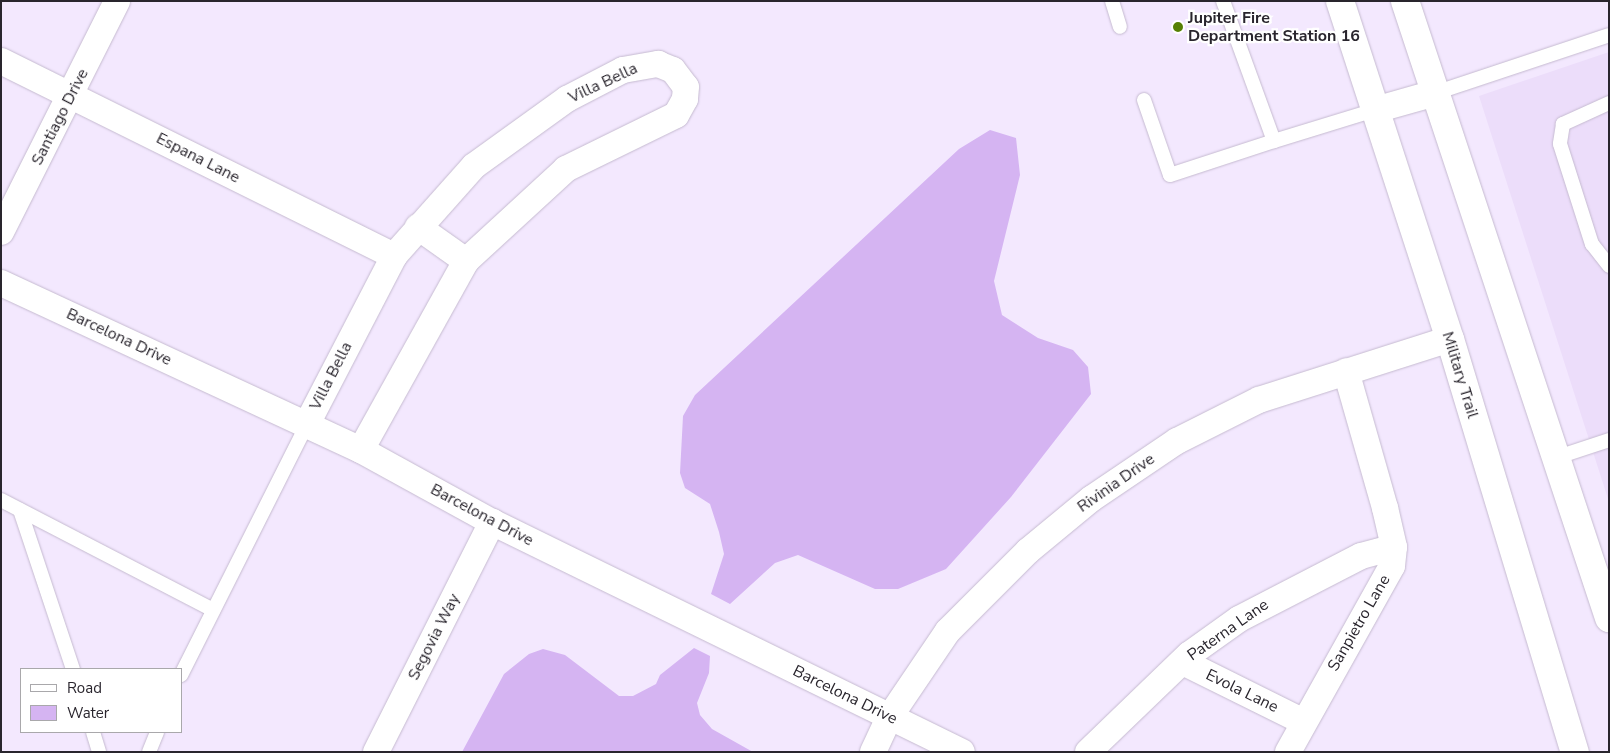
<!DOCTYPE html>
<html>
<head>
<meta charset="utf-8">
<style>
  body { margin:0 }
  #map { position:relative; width:1610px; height:753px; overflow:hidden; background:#f3e8fe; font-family:"Nunito Sans",sans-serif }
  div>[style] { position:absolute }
  .built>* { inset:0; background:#ecddfa }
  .water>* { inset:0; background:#d5b4f2 }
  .roads { filter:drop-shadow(0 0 1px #c5bad0) drop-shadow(0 0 1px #c5bad0) }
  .service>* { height:14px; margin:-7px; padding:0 7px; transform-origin:7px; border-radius:7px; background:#fff }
  .minor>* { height:26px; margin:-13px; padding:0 13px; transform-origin:13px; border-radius:13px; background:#fff }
  .secondary>* { height:28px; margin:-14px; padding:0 14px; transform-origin:14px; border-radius:14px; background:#fff }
  .dots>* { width:14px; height:14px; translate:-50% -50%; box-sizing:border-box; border:2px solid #fff; border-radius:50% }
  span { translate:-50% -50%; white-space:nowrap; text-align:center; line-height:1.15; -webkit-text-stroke:4.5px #fff; paint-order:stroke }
  .poi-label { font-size:16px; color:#29252d; font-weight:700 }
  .left { translate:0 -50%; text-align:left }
  .street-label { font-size:16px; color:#29252d }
  .frame { position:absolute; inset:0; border:2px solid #29252d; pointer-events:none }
  .legend { position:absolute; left:20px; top:668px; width:162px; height:65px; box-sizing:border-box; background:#fff; border:1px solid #a9a8ab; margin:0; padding:6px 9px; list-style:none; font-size:15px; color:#29252d }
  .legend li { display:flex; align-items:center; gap:10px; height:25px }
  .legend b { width:25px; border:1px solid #a9a8ab }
</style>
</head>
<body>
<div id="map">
  <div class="built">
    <i style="clip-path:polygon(1609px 52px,1609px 502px,1479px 96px)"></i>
  </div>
  <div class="water">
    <i style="clip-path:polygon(990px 130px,1016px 138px,1020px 175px,994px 281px,1002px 315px,1038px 338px,1073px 350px,1088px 367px,1091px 394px,1011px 497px,946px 569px,898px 589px,875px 589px,798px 555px,775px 563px,730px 604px,711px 594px,724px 554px,719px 532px,710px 504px,685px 488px,680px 473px,683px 416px,695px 395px,959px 149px)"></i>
    <i style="clip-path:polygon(694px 648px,710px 656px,709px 673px,697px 703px,700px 715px,712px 729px,753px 752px,462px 752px,504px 674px,529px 654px,543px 649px,565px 655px,619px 696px,633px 696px,656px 684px,660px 675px)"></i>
  </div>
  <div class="roads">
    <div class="service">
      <i style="left:1112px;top:1px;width:27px;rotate:73deg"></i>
      <i style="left:1223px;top:1px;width:149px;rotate:70deg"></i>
      <i style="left:1274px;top:141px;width:106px;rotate:-17.1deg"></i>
      <i style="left:1435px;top:93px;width:183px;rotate:-18.4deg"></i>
      <i style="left:1144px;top:100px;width:79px;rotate:70.9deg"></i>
      <i style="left:1170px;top:175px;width:109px;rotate:-18.1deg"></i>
      <i style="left:1609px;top:103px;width:51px;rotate:155.5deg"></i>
      <i style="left:1563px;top:124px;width:20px;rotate:99deg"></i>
      <i style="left:1560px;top:144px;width:105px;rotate:72.3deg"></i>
      <i style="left:1592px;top:244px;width:28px;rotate:52deg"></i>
      <i style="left:1555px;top:458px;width:57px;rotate:-18.4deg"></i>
      <i style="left:1px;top:500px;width:239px;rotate:27.4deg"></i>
      <i style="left:20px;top:510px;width:168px;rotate:71.6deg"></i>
      <i style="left:181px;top:675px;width:281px;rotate:-63.3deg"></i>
      <i style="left:93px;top:732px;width:21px;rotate:73deg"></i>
      <i style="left:149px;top:752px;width:22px;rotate:-68deg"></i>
    </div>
    <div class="minor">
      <i style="left:1px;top:61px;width:439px;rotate:26.4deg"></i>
      <i style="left:1375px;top:110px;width:62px;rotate:-15.8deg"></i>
      <i style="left:418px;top:227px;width:59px;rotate:35.3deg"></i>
      <i style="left:1px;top:232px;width:258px;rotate:-63.3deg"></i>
      <i style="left:1px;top:283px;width:397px;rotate:24.9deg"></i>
      <i style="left:361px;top:450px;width:149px;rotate:28.8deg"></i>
      <i style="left:492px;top:522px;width:523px;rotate:26.08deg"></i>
      <i style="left:307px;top:424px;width:189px;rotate:-62.6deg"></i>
      <i style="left:394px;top:256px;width:120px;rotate:-48.4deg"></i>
      <i style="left:474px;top:166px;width:115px;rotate:-35.8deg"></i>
      <i style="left:567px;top:99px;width:63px;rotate:-27.4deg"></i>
      <i style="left:623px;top:70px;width:36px;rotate:-10deg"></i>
      <i style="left:658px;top:64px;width:16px;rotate:22deg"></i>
      <i style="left:673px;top:70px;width:21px;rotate:53deg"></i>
      <i style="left:686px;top:87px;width:12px;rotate:95deg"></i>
      <i style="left:685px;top:99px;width:18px;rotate:119deg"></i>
      <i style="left:676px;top:115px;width:123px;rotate:153.9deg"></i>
      <i style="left:566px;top:169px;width:136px;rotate:137.4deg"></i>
      <i style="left:466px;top:261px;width:216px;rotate:119.1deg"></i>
      <i style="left:1183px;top:662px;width:133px;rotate:26.4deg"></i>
      <i style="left:376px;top:752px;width:258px;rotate:-63.2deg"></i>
      <i style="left:873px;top:752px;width:38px;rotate:-65deg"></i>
      <i style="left:889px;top:718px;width:105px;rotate:-55.9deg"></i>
      <i style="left:948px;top:631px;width:113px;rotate:-45deg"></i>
      <i style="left:1028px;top:551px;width:82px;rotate:-39.5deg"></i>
      <i style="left:1091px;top:499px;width:104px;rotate:-34deg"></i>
      <i style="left:1177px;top:441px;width:92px;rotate:-26.6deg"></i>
      <i style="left:1259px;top:400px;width:201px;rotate:-17.7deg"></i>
      <i style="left:1088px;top:752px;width:141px;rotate:-43.9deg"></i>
      <i style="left:1190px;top:654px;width:60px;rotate:-35.5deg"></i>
      <i style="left:1239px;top:619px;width:137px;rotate:-27.3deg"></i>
      <i style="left:1361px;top:556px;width:34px;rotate:-15deg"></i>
      <i style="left:1288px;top:752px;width:213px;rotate:-60.8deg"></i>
      <i style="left:1392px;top:566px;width:19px;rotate:-84deg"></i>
      <i style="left:1394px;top:547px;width:40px;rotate:-103deg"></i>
      <i style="left:1385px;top:508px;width:142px;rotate:-105.9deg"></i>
    </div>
    <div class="secondary">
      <i style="left:1340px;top:1px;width:355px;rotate:72deg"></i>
      <i style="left:1450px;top:339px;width:432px;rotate:73.2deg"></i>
      <i style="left:1405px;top:1px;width:650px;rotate:71.7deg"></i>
    </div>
  </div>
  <div class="dots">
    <i style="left:1178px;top:27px;background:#568003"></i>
  </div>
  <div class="poi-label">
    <span class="left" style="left:1188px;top:27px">Jupiter Fire<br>Department Station 16</span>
  </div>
  <div class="street-label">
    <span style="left:603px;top:83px;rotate:-25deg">Villa Bella</span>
    <span style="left:60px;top:117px;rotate:-63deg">Santiago Drive</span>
    <span style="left:198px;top:158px;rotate:27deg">Espana Lane</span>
    <span style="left:119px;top:337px;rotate:25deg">Barcelona Drive</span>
    <span style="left:1460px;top:375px;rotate:73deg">Military Trail</span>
    <span style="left:331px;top:376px;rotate:-63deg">Villa Bella</span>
    <span style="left:1116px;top:483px;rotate:-35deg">Rivinia Drive</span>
    <span style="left:482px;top:515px;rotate:28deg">Barcelona Drive</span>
    <span style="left:1359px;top:623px;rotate:-60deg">Sanpietro Lane</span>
    <span style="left:1228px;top:630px;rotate:-35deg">Paterna Lane</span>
    <span style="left:434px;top:637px;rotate:-63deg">Segovia Way</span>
    <span style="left:1242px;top:691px;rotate:26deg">Evola Lane</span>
    <span style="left:845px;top:695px;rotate:26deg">Barcelona Drive</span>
  </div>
  <div class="frame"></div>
  <ul class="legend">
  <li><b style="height:6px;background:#fff"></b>Road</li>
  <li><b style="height:14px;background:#d5b4f2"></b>Water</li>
  </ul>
</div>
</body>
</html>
